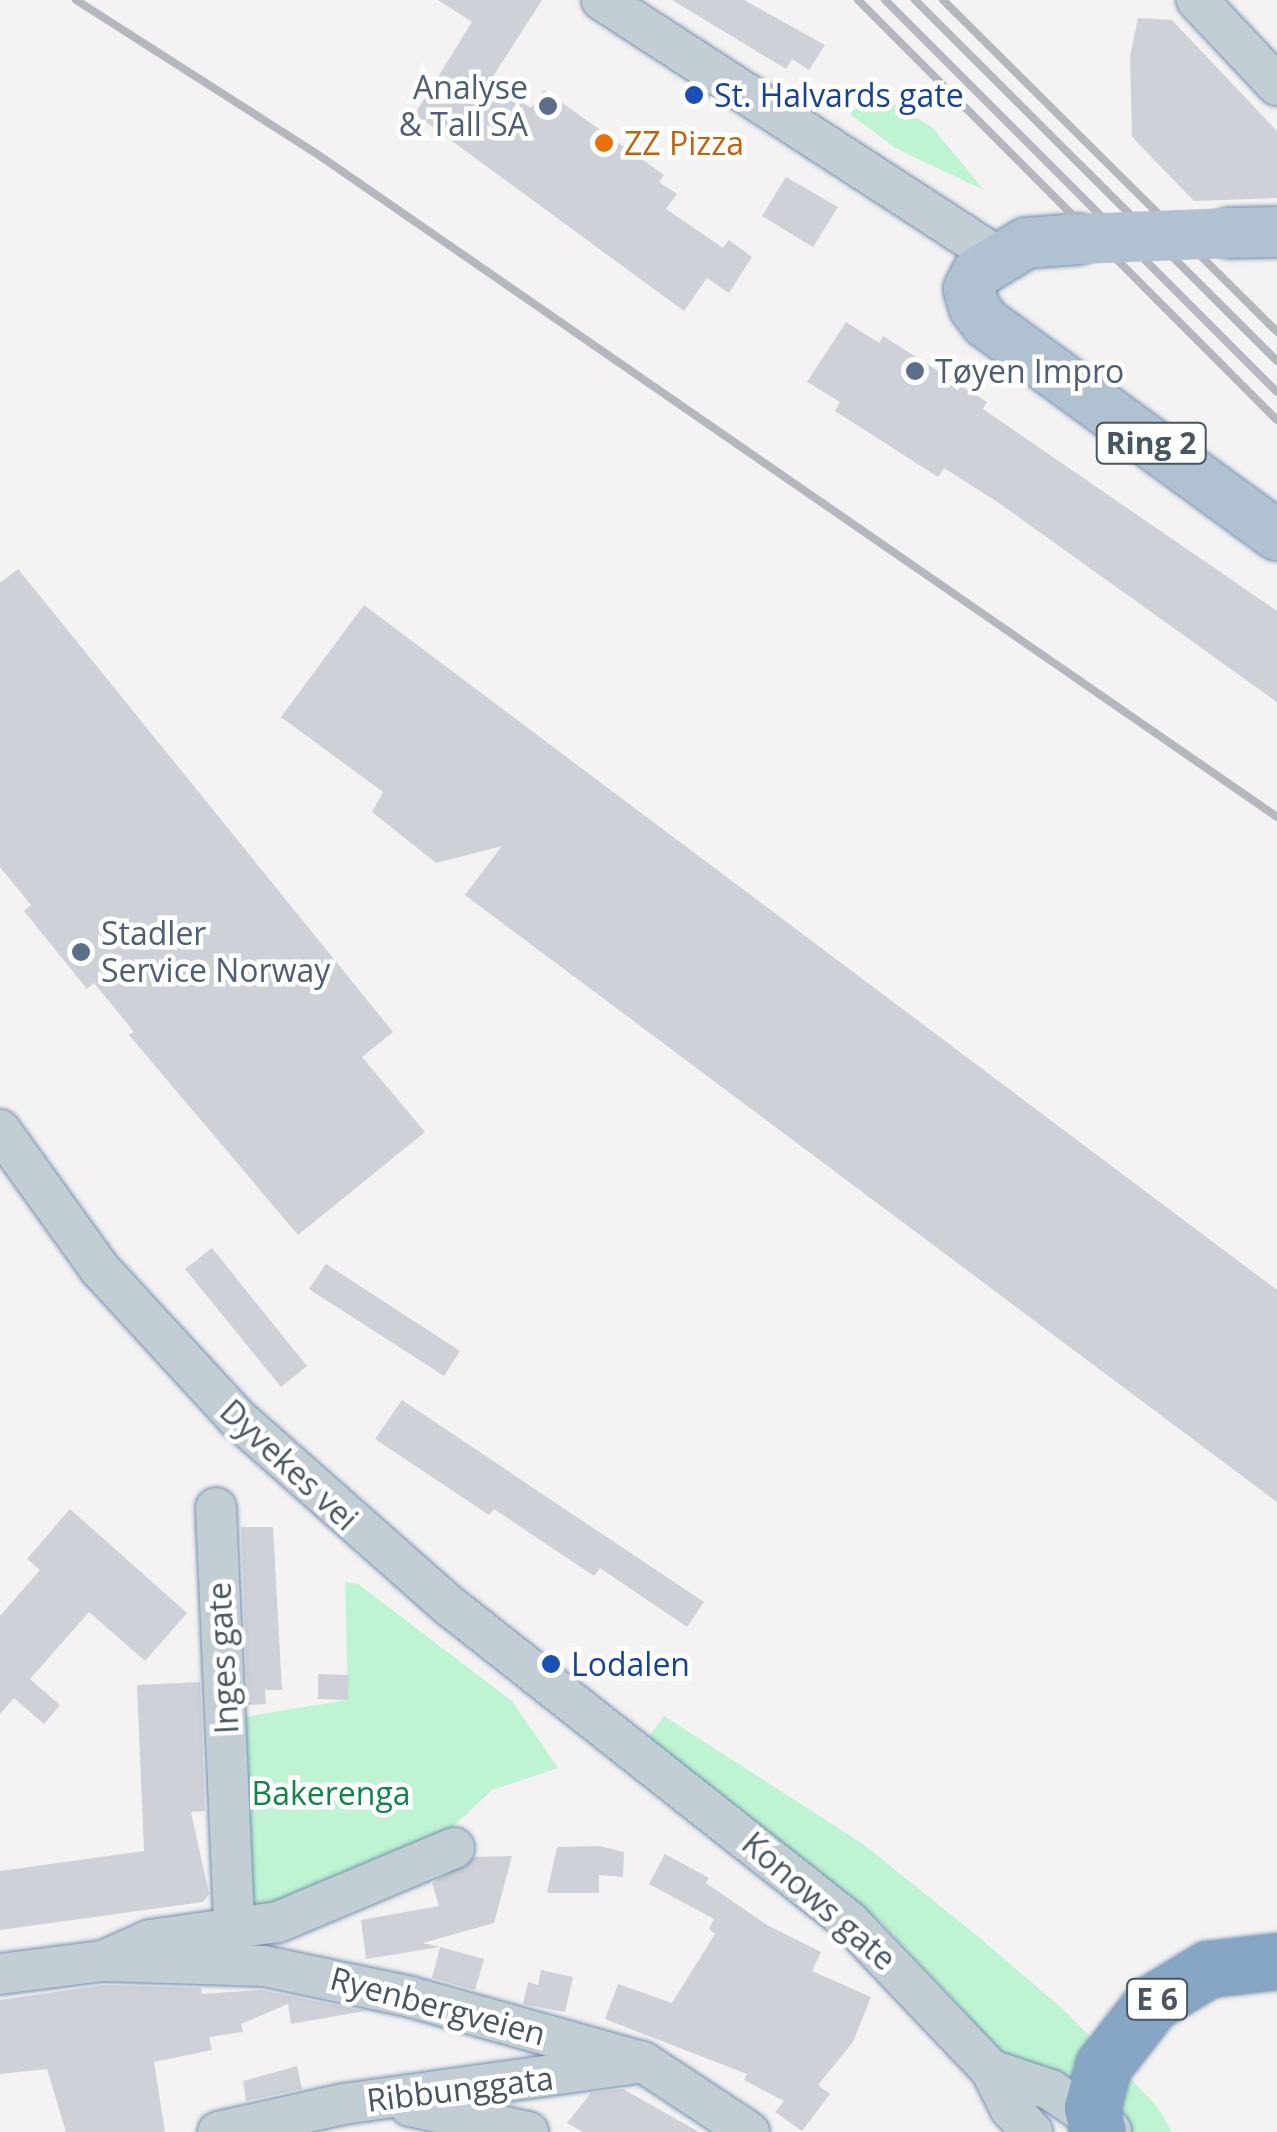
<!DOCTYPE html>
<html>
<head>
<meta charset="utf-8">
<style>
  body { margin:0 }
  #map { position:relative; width:1277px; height:2132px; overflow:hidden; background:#f4f2f2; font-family:"Open Sans",sans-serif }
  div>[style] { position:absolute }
  .green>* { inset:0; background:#bff4d2 }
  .building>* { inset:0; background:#ced1d7 }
  .roads { filter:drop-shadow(0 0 2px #7290b0) drop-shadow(0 0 2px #7290b0) }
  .minor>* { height:40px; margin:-20px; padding:0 20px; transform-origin:20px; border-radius:20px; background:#c2cdd4 }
  .major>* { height:50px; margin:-25px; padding:0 25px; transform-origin:25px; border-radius:25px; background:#b0c2d2 }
  .highway>* { height:55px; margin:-27.5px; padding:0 27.5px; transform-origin:27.5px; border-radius:27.5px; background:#87a5c4 }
  .rail>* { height:8px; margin:-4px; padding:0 4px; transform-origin:4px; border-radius:4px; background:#b4b7bd }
  .major-bridge>* { height:50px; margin:-25px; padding:0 25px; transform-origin:25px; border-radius:25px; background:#b0c2d2 }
  .dots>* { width:28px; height:28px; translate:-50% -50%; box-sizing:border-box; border:5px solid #fff; border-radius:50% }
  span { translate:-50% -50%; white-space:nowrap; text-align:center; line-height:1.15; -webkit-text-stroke:9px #fff; paint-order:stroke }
  .shield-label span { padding:2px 8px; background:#fff; border:2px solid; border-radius:8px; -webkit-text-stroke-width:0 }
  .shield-label { font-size:30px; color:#485661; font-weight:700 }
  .service-label { font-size:32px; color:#4e5e75 }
  .right { translate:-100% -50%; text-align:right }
  .left { translate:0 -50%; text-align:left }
  .transit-label { font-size:32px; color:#164399 }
  .food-label { font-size:32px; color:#c56008 }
  .street-label { font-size:32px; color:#485661 }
  .park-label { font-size:32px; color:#108549 }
</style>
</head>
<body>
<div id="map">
  <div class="green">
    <i style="clip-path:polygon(882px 97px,933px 128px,984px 190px,897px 149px,850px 114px,865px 99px)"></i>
    <i style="clip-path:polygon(345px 1582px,358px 1584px,512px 1701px,558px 1768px,492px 1790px,432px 1846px,310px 1900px,245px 1905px,243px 1717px,348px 1700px)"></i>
    <i style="clip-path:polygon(664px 1716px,863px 1844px,975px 1934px,1065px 2011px,1156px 2105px,1172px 2132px,1077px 2132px,882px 1923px,647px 1739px)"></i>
  </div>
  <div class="building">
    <i style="clip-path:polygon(438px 0,542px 0,490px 81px,531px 108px,544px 90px,664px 175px,659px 182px,677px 194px,666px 209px,723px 248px,729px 240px,752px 257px,729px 293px,707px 278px,684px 311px,415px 114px,472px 22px)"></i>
    <i style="clip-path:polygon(672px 0,744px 0,825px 45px,809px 70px,792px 59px,786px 69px)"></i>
    <i style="clip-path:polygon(1138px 18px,1172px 20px,1277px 131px,1277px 198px,1194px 201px,1132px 137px,1130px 56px)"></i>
    <i style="clip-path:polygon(786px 177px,838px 207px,813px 247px,762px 216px)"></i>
    <i style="clip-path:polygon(846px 322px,879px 343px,883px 336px,987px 402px,983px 409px,1277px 611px,1277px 702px,999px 503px,944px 468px,938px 477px,835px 411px,840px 402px,807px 382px)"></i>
    <i style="clip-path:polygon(18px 569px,393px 1032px,362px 1057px,425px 1132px,298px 1235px,129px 1035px,134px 1032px,94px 983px,87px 989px,24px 911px,31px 905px,0 867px,0 583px)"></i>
    <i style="clip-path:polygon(364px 605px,1277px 1290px,1277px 1502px,465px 895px,502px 846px,436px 863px,372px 812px,383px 792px,281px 717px)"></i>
    <i style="clip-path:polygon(212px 1248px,307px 1366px,281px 1387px,185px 1269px)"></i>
    <i style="clip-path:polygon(326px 1264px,460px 1351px,444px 1376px,309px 1289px)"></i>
    <i style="clip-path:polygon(402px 1400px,704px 1602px,687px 1627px,600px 1568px,594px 1576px,494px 1509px,489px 1515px,375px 1439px)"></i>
    <i style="clip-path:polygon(70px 1509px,187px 1613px,145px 1661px,89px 1612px,30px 1679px,60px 1705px,44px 1724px,14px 1698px,0 1714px,0 1616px,40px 1570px,27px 1559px)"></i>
    <i style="clip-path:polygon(241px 1527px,273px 1527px,282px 1690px,265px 1690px,266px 1704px,248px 1705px)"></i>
    <i style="clip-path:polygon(318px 1674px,349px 1675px,348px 1700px,318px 1699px)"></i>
    <i style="clip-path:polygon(200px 1682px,205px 1811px,191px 1812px,209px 1894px,203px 1902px,0 1930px,0 1871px,144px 1851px,137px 1685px)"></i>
    <i style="clip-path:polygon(599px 1846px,624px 1852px,623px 1877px,599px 1875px,599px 1893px,547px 1893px,557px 1847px)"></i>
    <i style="clip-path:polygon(665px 1854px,709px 1878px,706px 1883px,767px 1925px,821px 1952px,812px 1971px,871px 1997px,853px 2042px,818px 2085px,830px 2094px,802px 2131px,775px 2112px,784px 2101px,744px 2080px,747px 2074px,605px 2019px,618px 1984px,672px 2003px,715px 1934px,709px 1929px,714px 1919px,649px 1884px)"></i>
    <i style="clip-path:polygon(512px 1856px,494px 1923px,423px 1943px,440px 1947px,366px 1959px,361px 1920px,439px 1906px,432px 1883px,475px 1857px)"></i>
    <i style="clip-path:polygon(440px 1947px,484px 1959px,475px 1990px,432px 1978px)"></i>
    <i style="clip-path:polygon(541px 1970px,573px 1977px,565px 2012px,523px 2004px,528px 1982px,538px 1985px)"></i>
    <i style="clip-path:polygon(104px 1985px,201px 1988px,202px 1994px,261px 1990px,364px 2011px,291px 2024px,288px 2004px,241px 2024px,243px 2032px,209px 2037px,212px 2050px,154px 2062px,165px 2132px,66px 2132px,47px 2069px,0 2074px,0 2000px)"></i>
    <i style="clip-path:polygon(297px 2066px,302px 2089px,246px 2101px,243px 2081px)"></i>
    <i style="clip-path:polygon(623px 2089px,699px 2132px,583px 2132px,567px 2123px,591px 2093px)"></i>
  </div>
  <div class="roads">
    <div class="minor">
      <i style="left:602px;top:0;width:476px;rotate:33deg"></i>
      <i style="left:1197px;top:0;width:117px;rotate:46.7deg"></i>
      <i style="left:0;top:1130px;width:170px;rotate:54.3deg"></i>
      <i style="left:99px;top:1268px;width:204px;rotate:47.4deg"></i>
      <i style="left:237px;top:1418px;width:286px;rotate:41.5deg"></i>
      <i style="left:451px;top:1607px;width:508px;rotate:38.29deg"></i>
      <i style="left:850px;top:1922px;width:204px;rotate:46.4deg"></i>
      <i style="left:991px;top:2070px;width:42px;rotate:63.4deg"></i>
      <i style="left:1010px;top:2108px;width:33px;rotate:47deg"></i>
      <i style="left:216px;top:1508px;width:420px;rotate:87.5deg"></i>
      <i style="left:103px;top:1961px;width:161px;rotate:1.8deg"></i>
      <i style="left:264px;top:1966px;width:150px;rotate:11.9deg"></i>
      <i style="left:411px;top:1997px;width:241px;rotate:15.7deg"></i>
      <i style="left:643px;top:2062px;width:127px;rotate:33.4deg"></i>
      <i style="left:0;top:1974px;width:104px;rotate:-7.2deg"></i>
      <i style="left:103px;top:1961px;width:51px;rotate:-24.1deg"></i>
      <i style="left:150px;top:1940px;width:129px;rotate:-8deg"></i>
      <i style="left:278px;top:1922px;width:191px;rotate:-22.8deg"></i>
      <i style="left:991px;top:2070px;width:63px;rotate:18.4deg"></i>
      <i style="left:1051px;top:2090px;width:73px;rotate:34.3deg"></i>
      <i style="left:410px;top:2106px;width:121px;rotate:12.4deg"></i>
      <i style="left:218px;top:2132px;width:128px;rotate:-12.6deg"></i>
      <i style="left:343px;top:2104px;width:298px;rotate:-7.9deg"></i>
    </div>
    <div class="major">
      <i style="left:1230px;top:233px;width:47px;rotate:-1.2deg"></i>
      <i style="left:1079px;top:239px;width:53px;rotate:175.7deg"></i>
      <i style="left:1026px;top:243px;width:57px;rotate:148.5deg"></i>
      <i style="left:977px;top:273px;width:18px;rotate:117deg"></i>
      <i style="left:969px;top:289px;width:19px;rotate:74deg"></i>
      <i style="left:974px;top:307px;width:20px;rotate:53deg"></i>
      <i style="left:986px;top:323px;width:360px;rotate:36.1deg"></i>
    </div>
    <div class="highway">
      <i style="left:1098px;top:2132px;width:25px;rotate:-104deg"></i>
      <i style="left:1092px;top:2108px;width:43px;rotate:-75.3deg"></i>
      <i style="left:1103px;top:2066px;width:80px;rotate:-52.1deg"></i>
      <i style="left:1152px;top:2003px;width:66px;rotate:-31.3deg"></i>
      <i style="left:1208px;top:1969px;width:69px;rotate:-6.6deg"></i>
    </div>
  </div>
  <div class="rail">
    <i style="left:76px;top:0;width:290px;rotate:32.6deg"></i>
    <i style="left:320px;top:156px;width:1163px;rotate:34.63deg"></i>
    <i style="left:858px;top:0;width:593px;rotate:45.07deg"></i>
    <i style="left:885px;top:0;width:554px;rotate:45deg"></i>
    <i style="left:915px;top:0;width:511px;rotate:44.92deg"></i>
    <i style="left:943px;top:0;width:471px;rotate:44.8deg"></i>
  </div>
  <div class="major-bridge">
    <i style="left:1079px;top:239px;width:151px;rotate:-2.3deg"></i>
  </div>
  <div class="dots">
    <i style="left:694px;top:95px;background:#1a4fb4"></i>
    <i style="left:548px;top:106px;background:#5c6f8a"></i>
    <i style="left:604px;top:143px;background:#e8710a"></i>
    <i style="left:915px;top:371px;background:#5c6f8a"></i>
    <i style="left:81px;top:952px;background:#5c6f8a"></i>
    <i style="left:551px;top:1664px;background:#1a4fb4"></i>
  </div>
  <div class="shield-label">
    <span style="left:1151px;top:443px">Ring 2</span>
    <span style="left:1157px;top:1999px">E 6</span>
  </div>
  <div class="service-label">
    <span class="right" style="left:528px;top:106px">Analyse<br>&amp; Tall SA</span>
    <span class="left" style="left:935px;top:371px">Tøyen Impro</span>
    <span class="left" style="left:101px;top:952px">Stadler<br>Service Norway</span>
  </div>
  <div class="transit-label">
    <span class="left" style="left:714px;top:95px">St. Halvards gate</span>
    <span class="left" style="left:571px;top:1664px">Lodalen</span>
  </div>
  <div class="food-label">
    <span class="left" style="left:624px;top:143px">ZZ Pizza</span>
  </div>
  <div class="street-label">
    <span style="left:289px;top:1465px;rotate:43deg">Dyvekes vei</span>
    <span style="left:223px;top:1658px;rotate:-93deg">Inges gate</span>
    <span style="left:819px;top:1901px;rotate:41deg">Konows gate</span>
    <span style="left:438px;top:2006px;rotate:15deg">Ryenbergveien</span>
    <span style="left:460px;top:2089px;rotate:-7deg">Ribbunggata</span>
  </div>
  <div class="park-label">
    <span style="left:331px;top:1793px">Bakerenga</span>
  </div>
</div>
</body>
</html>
